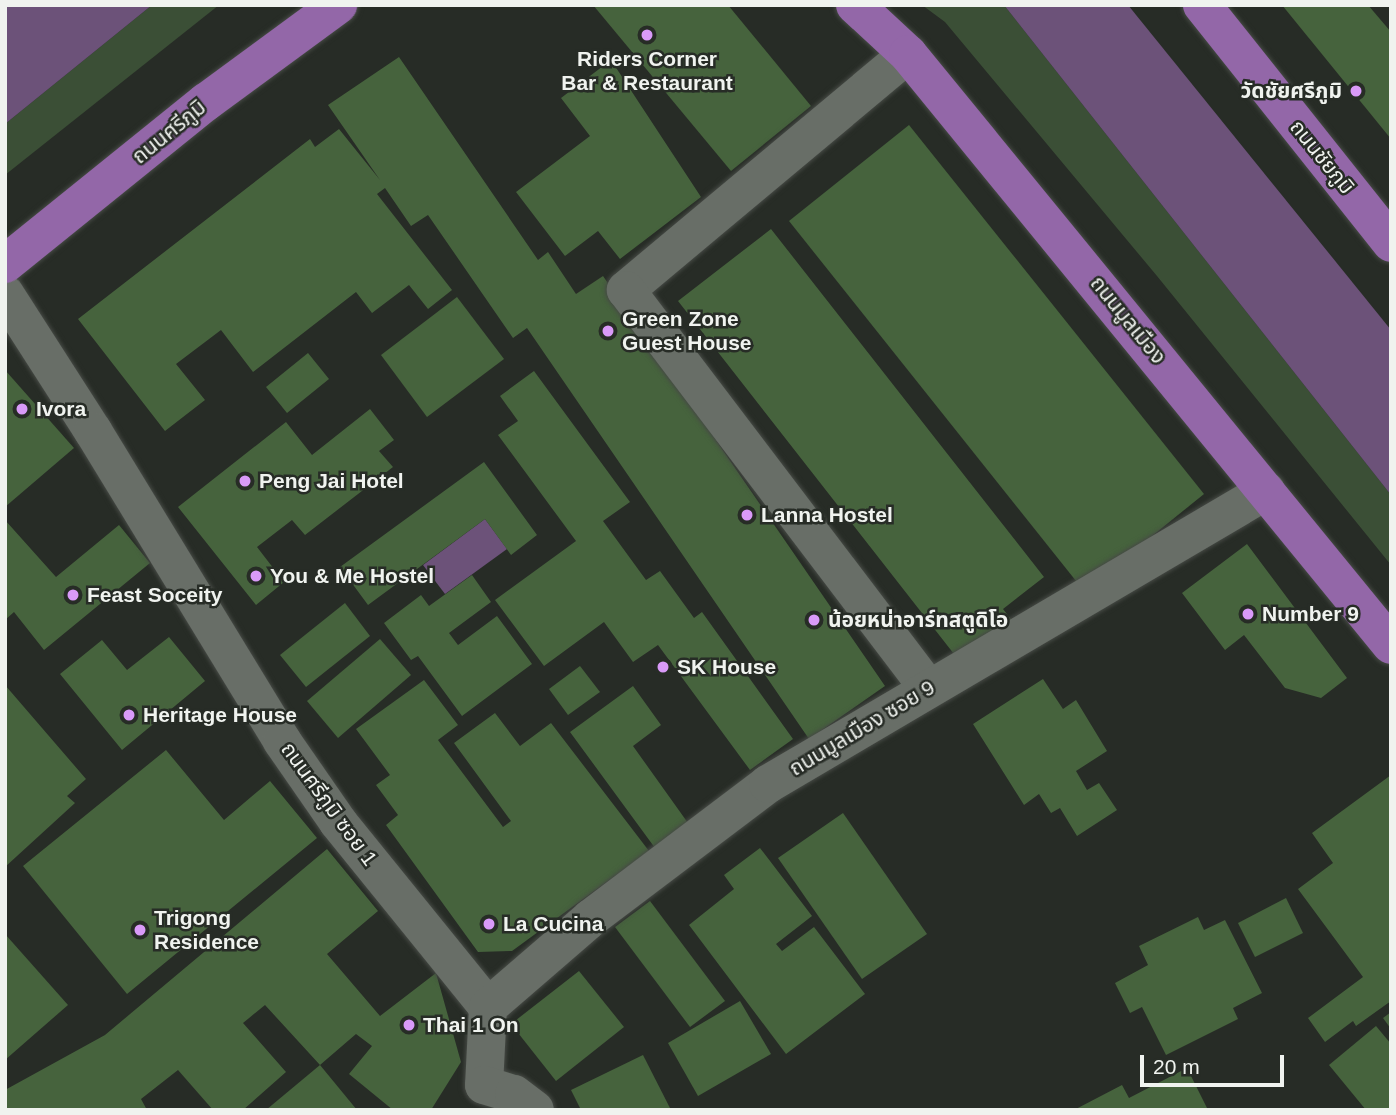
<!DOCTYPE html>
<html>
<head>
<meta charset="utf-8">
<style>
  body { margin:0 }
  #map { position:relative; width:1396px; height:1115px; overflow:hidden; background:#272c26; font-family:Helvetica,"Noto Sans Thai",sans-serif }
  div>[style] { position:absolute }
  .green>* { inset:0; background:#3b4f36 }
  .water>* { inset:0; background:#6c5279 }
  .building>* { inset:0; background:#46633d }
  .roads { filter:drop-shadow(0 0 2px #464a45) drop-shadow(0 0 2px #464a45) }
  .minor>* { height:38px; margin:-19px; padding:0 19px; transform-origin:19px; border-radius:19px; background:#686e67 }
  .major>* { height:38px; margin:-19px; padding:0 19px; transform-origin:19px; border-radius:19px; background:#9367a8 }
  .dots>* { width:19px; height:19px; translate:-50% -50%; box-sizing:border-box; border:4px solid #272c26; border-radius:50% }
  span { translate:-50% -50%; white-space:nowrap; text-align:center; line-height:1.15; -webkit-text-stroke:5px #272c26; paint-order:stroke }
  .poi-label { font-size:21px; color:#f0f3ef; font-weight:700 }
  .right { translate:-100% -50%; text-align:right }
  .left { translate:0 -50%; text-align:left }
  .street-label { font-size:21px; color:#f0f3ef }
  .frame { position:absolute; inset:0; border:7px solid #f0f3ef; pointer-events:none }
  .scale { position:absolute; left:1140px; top:1055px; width:144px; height:32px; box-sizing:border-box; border:4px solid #f0f3ef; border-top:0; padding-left:9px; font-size:21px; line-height:24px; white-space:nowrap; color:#f0f3ef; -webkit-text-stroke:5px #272c26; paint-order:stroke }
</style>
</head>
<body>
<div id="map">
  <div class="green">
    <i style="clip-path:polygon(152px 5px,219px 5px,5px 175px,5px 124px)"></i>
    <i style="clip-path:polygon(922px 5px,1004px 5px,1391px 495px,1391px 565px,1157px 276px,945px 22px)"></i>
  </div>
  <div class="water">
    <i style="clip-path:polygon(5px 5px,152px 5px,5px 124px)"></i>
    <i style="clip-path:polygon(1004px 5px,1128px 5px,1391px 330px,1391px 495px)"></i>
    <i style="clip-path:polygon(485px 519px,507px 549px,445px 594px,423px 565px)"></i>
  </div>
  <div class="building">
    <i style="clip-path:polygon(593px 5px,728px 5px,811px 106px,731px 171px)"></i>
    <i style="clip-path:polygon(1282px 5px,1368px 5px,1391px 32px,1391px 139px)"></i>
    <i style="clip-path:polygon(399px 57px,538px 260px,548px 252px,576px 294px,603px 276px,885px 686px,809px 739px,527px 328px,513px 338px,428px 215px,411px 226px,385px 188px,377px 194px,452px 290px,428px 309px,409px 285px,372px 313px,356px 292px,253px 372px,221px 330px,176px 364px,205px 400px,165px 431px,78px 319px,310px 139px,315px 147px,339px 129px,380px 180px,328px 105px)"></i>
    <i style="clip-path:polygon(611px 60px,701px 197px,620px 259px,598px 231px,565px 256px,516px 192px,590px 136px,561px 98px)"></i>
    <i style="clip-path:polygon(909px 125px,1204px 494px,1084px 591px,789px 221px)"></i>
    <i style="clip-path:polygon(771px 229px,1044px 577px,1003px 609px,1014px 623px,961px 663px,678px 301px)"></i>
    <i style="clip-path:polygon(457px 297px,504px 359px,427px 417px,381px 355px)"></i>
    <i style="clip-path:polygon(308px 353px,329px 379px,287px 413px,266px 387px)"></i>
    <i style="clip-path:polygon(5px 370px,74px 448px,5px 507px)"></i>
    <i style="clip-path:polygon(534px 371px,630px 502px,603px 521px,646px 580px,660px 571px,694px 618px,702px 612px,793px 739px,750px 770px,658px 645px,633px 662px,604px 622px,544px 666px,495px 600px,576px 541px,498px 435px,518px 421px,500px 396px)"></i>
    <i style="clip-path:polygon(370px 409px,394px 440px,379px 451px,393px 467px,305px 535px,292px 520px,257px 547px,284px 582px,256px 605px,178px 507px,286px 422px,312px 455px)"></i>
    <i style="clip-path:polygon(484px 462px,537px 535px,511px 555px,485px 519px,368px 605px,340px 567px)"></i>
    <i style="clip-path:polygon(5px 520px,56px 577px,119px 525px,150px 563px,44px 650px,14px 612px,5px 620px)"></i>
    <i style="clip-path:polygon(1247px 544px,1347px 678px,1321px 698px,1285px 688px,1244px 635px,1225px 650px,1182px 593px)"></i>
    <i style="clip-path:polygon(472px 575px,491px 602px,449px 633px,458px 645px,497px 616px,532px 664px,462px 716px,418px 656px,411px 660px,384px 623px,421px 595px,429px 606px)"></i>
    <i style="clip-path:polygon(345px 603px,370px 636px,306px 687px,280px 655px)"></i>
    <i style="clip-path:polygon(169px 637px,205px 681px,122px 750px,60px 674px,102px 640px,127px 670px)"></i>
    <i style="clip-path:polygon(380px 639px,411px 675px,338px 738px,307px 701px)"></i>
    <i style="clip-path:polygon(580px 666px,600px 692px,568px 715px,549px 689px)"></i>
    <i style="clip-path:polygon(1043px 679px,1063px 709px,1076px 700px,1107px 751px,1076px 771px,1087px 790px,1099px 783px,1117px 810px,1077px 836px,1060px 808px,1051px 813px,1039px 794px,1024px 805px,973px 724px)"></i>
    <i style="clip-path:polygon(424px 680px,458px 725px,438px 740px,503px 827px,511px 821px,454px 743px,495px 713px,520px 746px,551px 723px,649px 851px,512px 951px,478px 952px,386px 825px,398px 815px,376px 785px,390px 775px,356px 729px)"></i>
    <i style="clip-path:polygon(5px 685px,86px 779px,67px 796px,75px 803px,5px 867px)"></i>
    <i style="clip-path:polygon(633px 686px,661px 725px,633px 746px,688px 823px,655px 848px,570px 732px)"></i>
    <i style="clip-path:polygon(166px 750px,224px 820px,270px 781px,317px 838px,127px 994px,23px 866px)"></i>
    <i style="clip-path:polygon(1391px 775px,1391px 1001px,1356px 1026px,1353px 1021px,1325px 1042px,1308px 1018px,1363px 977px,1298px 889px,1333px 863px,1312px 833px)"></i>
    <i style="clip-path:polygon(843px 813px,927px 934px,862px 979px,778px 858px)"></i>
    <i style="clip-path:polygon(760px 848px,812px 916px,776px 944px,782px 951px,814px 927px,865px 994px,786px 1054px,689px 925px,734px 889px,724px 875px)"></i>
    <i style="clip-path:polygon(327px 849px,378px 911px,327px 954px,380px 1016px,436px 973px,461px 1062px,431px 1110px,393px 1110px,349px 1074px,372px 1046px,356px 1034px,320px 1065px,265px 1005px,243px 1023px,286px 1072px,243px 1110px,213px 1110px,178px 1070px,141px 1099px,147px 1110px,5px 1110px,5px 1090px,105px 1035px)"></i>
    <i style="clip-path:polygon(1286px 898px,1303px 933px,1255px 957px,1238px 923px)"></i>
    <i style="clip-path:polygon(650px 901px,725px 1001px,690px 1027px,615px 927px)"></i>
    <i style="clip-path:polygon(1198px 917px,1204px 930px,1225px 920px,1262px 993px,1233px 1008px,1238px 1019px,1166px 1055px,1142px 1007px,1130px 1013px,1115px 983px,1148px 965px,1139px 946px)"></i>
    <i style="clip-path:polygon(5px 934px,68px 1005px,5px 1060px)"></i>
    <i style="clip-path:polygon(579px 971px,624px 1027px,556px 1081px,511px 1024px)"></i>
    <i style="clip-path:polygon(740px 1001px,771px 1054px,698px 1096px,668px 1043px)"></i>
    <i style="clip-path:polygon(1391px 1012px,1391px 1029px,1383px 1018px)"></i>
    <i style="clip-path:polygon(1376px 1026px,1391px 1044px,1391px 1110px,1366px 1110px,1329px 1065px)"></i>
    <i style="clip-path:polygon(643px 1055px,671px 1110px,581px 1110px,571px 1090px)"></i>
    <i style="clip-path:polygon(320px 1065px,357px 1110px,266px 1110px)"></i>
    <i style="clip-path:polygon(1187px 1068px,1208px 1110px,1074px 1110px,1122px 1085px,1129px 1098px)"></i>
  </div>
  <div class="roads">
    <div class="minor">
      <i style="left:908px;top:54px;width:368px;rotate:140.1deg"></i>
      <i style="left:626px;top:290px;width:500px;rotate:52.8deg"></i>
      <i style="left:5px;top:294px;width:163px;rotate:57.3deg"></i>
      <i style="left:93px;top:431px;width:363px;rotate:58.6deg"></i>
      <i style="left:282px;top:741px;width:98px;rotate:55.3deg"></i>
      <i style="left:338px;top:822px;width:238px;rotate:51deg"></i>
      <i style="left:488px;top:1007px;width:78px;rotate:92.9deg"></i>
      <i style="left:484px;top:1085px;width:31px;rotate:17deg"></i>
      <i style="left:514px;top:1094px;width:26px;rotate:37deg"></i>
      <i style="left:488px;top:1007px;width:136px;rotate:-40.8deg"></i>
      <i style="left:591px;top:918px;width:222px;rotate:-37.1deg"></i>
      <i style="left:768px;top:784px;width:578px;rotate:-30.47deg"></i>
    </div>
    <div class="major">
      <i style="left:855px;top:5px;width:72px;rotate:42.8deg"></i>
      <i style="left:908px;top:54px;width:763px;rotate:50.74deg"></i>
      <i style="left:1202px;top:5px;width:304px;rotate:51.5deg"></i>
      <i style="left:5px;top:264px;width:258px;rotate:-38.9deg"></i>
      <i style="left:206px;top:102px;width:164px;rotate:-36.3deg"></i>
    </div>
  </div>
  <div class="dots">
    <i style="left:647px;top:35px;background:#d99af8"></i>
    <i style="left:1356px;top:91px;background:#d99af8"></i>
    <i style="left:608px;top:331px;background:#d99af8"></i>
    <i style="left:22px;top:409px;background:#d99af8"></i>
    <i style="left:245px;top:481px;background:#d99af8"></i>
    <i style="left:747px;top:515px;background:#d99af8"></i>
    <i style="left:256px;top:576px;background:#d99af8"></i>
    <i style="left:73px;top:595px;background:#d99af8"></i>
    <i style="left:1248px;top:614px;background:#d99af8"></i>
    <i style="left:814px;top:620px;background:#d99af8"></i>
    <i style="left:663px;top:667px;background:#d99af8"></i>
    <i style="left:129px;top:715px;background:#d99af8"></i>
    <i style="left:489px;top:924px;background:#d99af8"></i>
    <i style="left:140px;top:930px;background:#d99af8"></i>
    <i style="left:409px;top:1025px;background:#d99af8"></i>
  </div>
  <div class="poi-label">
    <span style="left:647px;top:71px">Riders Corner<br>Bar &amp; Restaurant</span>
    <span class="right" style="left:1342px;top:91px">วัดชัยศรีภูมิ</span>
    <span class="left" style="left:622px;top:331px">Green Zone<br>Guest House</span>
    <span class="left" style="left:36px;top:409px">Ivora</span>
    <span class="left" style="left:259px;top:481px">Peng Jai Hotel</span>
    <span class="left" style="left:761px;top:515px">Lanna Hostel</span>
    <span class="left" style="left:270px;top:576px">You &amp; Me Hostel</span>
    <span class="left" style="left:87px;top:595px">Feast Soceity</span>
    <span class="left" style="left:1262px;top:614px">Number 9</span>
    <span class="left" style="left:828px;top:620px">น้อยหน่าอาร์ทสตูดิโอ</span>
    <span class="left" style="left:677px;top:667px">SK House</span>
    <span class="left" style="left:143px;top:715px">Heritage House</span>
    <span class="left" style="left:154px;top:930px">Trigong<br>Residence</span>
    <span class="left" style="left:503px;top:924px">La Cucina</span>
    <span class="left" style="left:423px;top:1025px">Thai 1 On</span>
  </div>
  <div class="street-label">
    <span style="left:169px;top:132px;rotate:-39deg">ถนนศรีภูมิ</span>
    <span style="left:1322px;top:157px;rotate:51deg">ถนนชัยภูมิ</span>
    <span style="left:1128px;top:320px;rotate:51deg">ถนนมูลเมือง</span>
    <span style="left:862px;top:728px;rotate:-31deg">ถนนมูลเมือง ซอย 9</span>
    <span style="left:329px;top:804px;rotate:54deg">ถนนศรีภูมิ ซอย 1</span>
  </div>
  <div class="frame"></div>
  <div class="scale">20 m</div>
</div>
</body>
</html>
